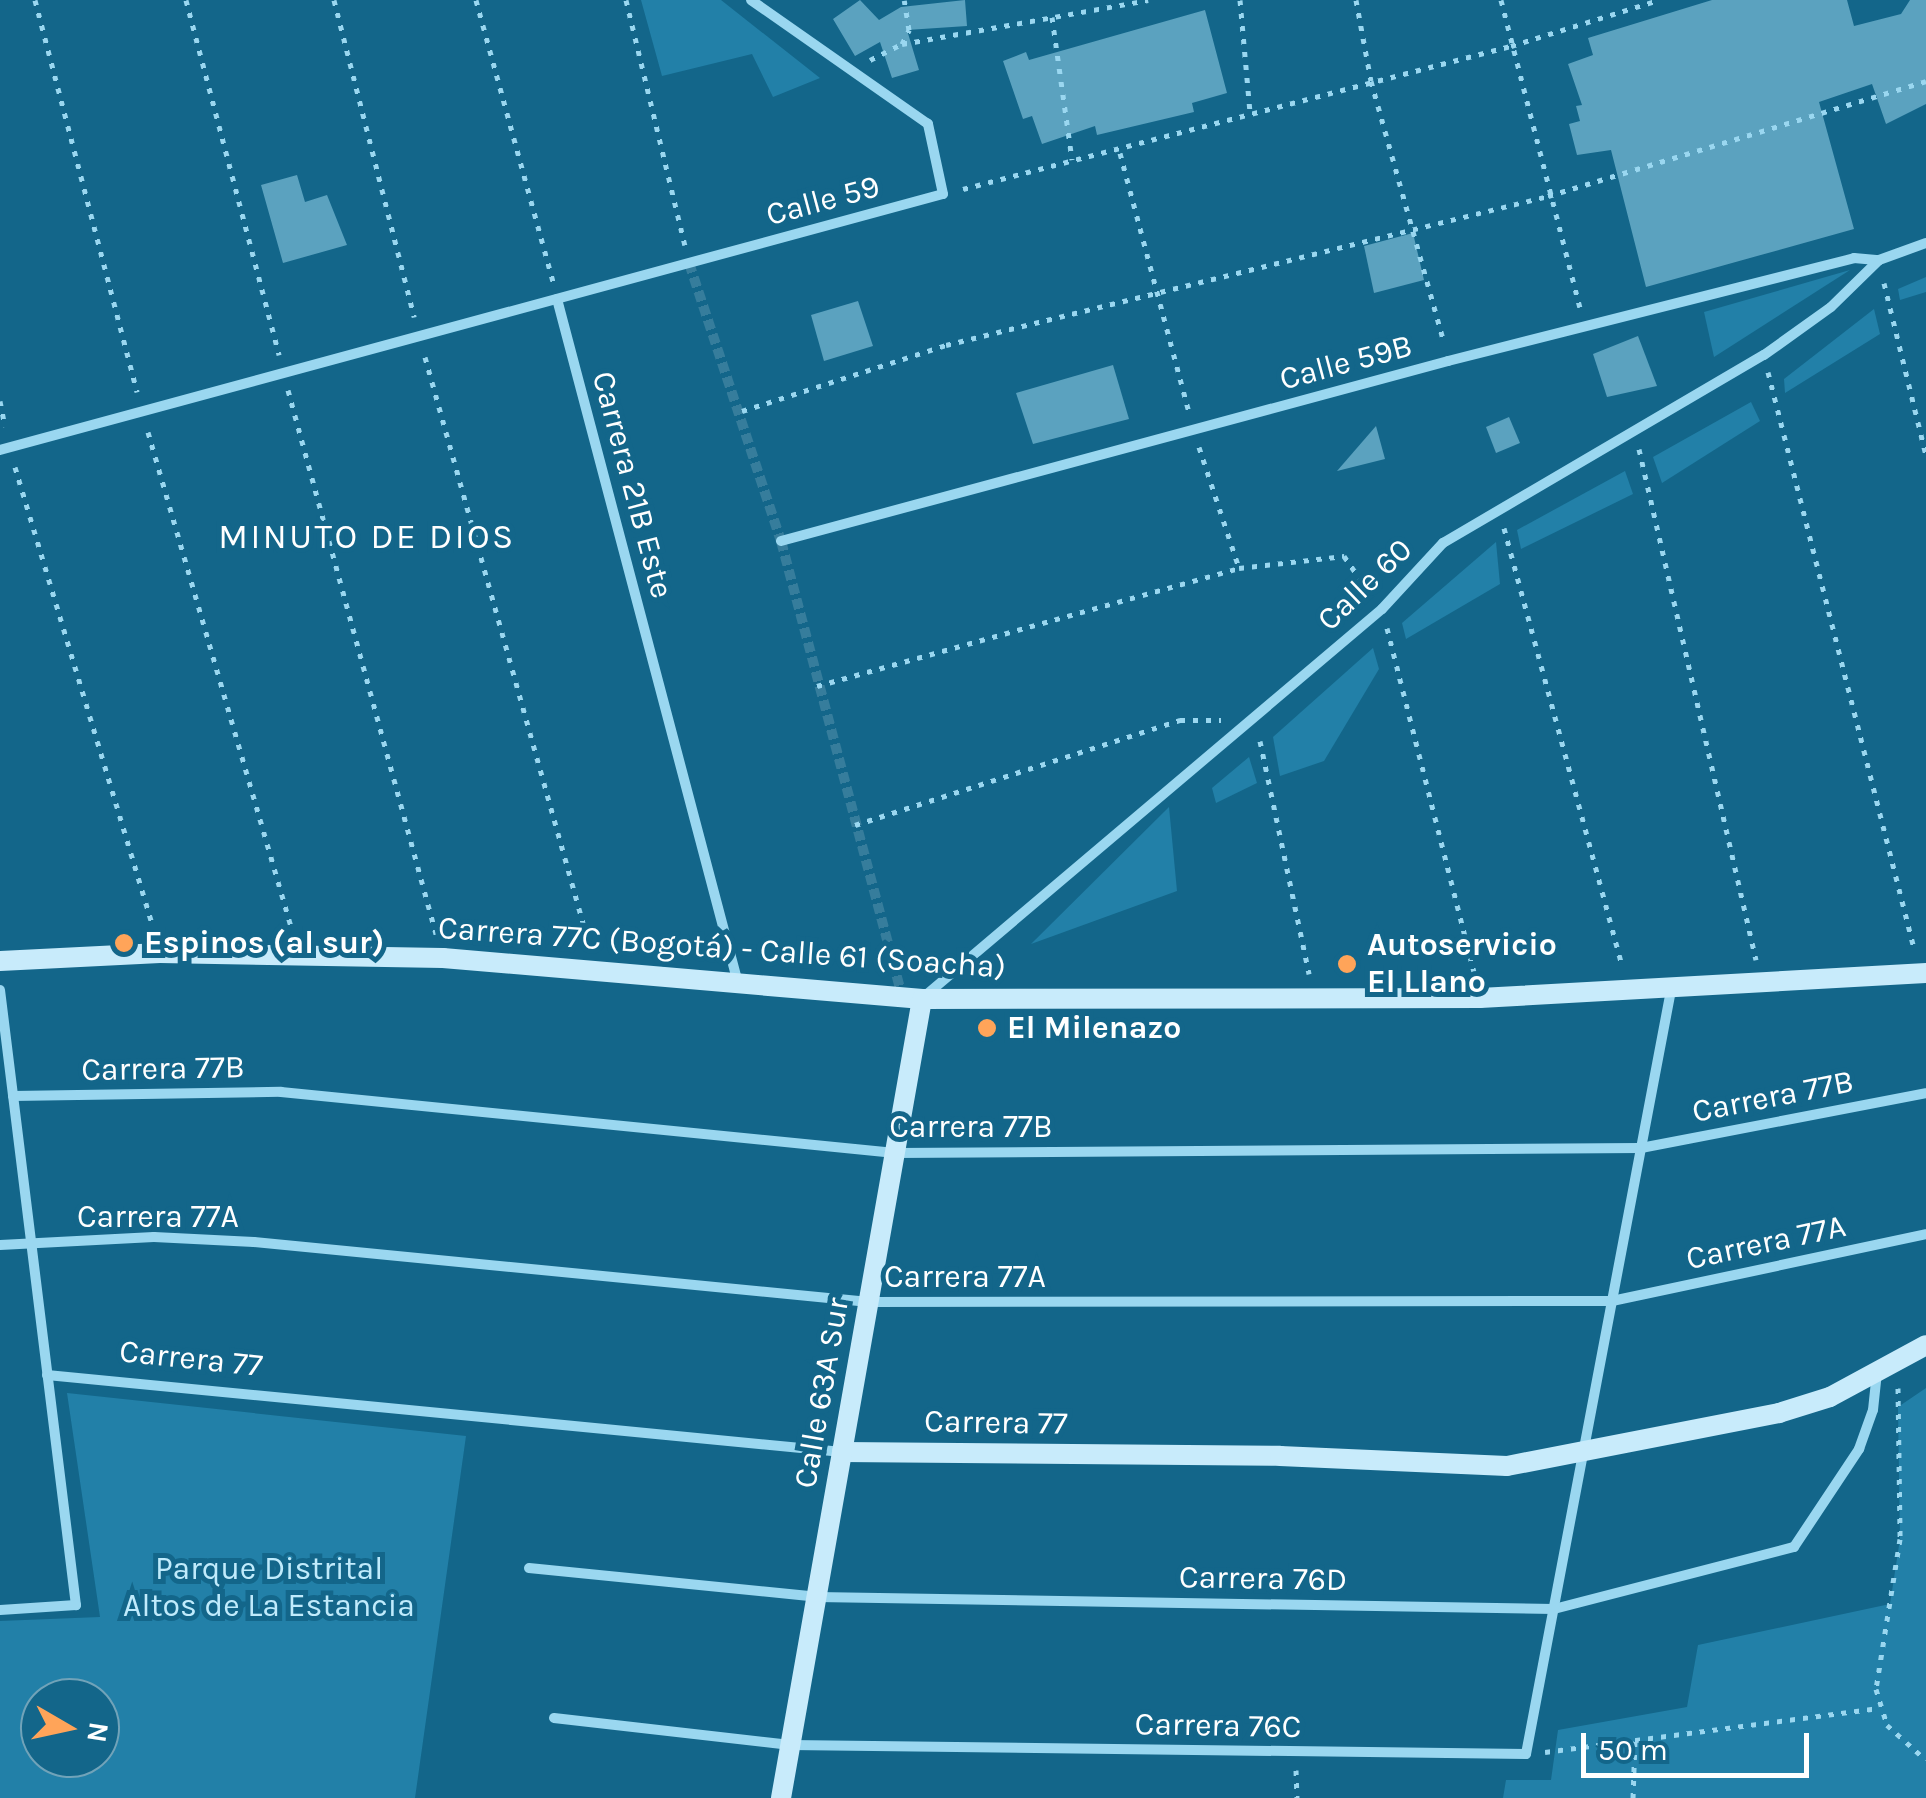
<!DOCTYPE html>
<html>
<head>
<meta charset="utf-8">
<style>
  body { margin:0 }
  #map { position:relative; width:1926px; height:1798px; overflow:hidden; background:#13668a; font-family:Karla,sans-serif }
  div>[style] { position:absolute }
  .green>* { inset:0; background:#2280a8 }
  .building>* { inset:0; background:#5ba2bf }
  .street-tunnel>* { height:10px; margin-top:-5px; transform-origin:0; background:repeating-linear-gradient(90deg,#367d9c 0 10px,transparent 0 15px) }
  .path>* { height:5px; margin-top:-2.5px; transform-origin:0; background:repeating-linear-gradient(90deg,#9ad7f0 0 5px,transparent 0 13px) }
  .street>* { height:10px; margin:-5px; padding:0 5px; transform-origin:5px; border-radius:5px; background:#9ad7f0 }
  .secondary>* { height:20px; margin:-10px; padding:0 10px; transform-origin:10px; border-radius:10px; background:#c8ebfb }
  .dots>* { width:28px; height:28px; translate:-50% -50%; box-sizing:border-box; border:5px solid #13668a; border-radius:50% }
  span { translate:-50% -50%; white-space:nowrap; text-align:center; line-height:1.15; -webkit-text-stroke:10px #13668a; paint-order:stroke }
  .street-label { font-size:32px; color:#fff }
  .poi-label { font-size:32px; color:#fff; font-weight:700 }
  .left { translate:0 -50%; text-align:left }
  .park-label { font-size:32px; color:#c0ebfc }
  .neighbourhood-label { font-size:35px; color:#fff; letter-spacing:2.5px }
  .north { position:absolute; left:20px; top:1678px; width:100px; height:100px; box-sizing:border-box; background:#13668a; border:2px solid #71a3b9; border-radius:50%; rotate:99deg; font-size:28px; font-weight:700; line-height:40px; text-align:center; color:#fff }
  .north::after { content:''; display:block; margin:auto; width:35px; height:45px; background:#ffa459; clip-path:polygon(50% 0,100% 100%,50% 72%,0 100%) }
  .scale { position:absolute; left:1581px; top:1733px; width:228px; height:45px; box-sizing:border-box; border:5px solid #fff; border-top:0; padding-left:12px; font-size:30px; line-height:35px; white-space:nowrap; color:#fff; -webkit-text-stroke:8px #13668a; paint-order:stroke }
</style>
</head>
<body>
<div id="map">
  <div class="green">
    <i style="clip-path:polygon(641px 0,721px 0,820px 78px,773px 97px,752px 54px,662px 76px)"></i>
    <i style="clip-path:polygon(1850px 270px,1714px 357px,1704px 312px)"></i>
    <i style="clip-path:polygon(1926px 277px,1926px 292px,1900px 300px,1898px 289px)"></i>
    <i style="clip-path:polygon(1874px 309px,1880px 334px,1785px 393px,1784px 379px)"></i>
    <i style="clip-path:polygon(1751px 402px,1760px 421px,1662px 483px,1653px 457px)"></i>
    <i style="clip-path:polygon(1625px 471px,1633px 494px,1521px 549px,1517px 530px)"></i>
    <i style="clip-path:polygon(1496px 542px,1500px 584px,1406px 639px,1402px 623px)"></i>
    <i style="clip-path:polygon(1373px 648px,1379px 669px,1324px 761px,1280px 776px,1273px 737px)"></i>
    <i style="clip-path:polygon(1249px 757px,1257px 783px,1216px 803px,1212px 788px)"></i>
    <i style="clip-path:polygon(1169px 807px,1177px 891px,1031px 944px)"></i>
    <i style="clip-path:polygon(1926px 1388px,1926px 1798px,1503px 1798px,1506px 1780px,1551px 1780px,1558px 1730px,1687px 1707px,1698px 1645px,1890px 1604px,1900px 1539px,1898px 1407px)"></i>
    <i style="clip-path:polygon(evenodd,67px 1393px,466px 1436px,415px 1798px,0 1798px,0 1621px,100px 1617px,67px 1393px,40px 1698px,100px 1698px,100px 1758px,40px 1758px,40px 1698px)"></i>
  </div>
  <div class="building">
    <i style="clip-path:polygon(860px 0,879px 20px,901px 7px,965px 0,967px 26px,907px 30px,919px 70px,892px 78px,880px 42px,855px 56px,833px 19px)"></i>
    <i style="clip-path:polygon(1712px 0,1847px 0,1854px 26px,1901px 14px,1910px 0,1926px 0,1926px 104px,1886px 124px,1872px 84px,1819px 102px,1854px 229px,1646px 287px,1611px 150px,1577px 155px,1569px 124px,1580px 121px,1576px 106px,1582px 105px,1568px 64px,1593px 55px,1588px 38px)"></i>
    <i style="clip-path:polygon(1205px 10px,1227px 93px,1192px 103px,1194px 112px,1097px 135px,1095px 126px,1042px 144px,1032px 116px,1023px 119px,1003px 61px,1026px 52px,1029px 60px)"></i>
    <i style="clip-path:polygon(297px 175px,305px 202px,327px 195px,347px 245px,283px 263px,261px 185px)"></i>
    <i style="clip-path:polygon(1413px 233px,1424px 280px,1374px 293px,1364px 246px)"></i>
    <i style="clip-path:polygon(858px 301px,873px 346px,824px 361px,811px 315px)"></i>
    <i style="clip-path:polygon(1638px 336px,1657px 386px,1607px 397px,1593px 354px)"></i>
    <i style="clip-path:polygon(1113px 365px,1129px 419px,1033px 444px,1016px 393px)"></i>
    <i style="clip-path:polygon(1509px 417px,1520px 443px,1496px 453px,1486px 427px)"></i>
    <i style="clip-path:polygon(1376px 426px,1385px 459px,1337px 471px)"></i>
  </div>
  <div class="street-tunnel">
    <i style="left:689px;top:263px;width:293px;rotate:71.7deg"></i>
    <i style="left:781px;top:541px;width:471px;rotate:75.1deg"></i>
  </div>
  <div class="path">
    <i style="left:35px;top:0;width:405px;rotate:75.4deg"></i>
    <i style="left:186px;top:0;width:367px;rotate:75.3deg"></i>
    <i style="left:334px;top:0;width:327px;rotate:75.8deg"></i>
    <i style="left:476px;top:0;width:292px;rotate:74.7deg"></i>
    <i style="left:626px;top:0;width:252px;rotate:76.5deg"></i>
    <i style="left:1240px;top:0;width:111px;rotate:84.9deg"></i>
    <i style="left:1356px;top:0;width:82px;rotate:79.5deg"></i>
    <i style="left:1371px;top:81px;width:272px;rotate:74.4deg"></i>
    <i style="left:1501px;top:0;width:317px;rotate:75.6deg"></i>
    <i style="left:1052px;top:17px;width:144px;rotate:82deg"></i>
    <i style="left:902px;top:44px;width:250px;rotate:-10.1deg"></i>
    <i style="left:870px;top:60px;width:36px;rotate:-27deg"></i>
    <i style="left:902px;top:44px;width:16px;rotate:-63deg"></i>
    <i style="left:909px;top:30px;width:30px;rotate:-99deg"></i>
    <i style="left:1120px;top:153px;width:269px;rotate:75.1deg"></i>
    <i style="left:963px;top:189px;width:566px;rotate:-14.63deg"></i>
    <i style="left:1511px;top:46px;width:155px;rotate:-17.3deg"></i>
    <i style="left:1884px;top:283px;width:177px;rotate:76.3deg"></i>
    <i style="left:425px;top:357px;width:614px;rotate:74.4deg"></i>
    <i style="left:1768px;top:372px;width:594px;rotate:75.78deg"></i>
    <i style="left:288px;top:390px;width:564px;rotate:74.78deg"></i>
    <i style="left:0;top:401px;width:26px;rotate:79deg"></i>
    <i style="left:742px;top:411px;width:214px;rotate:-17.9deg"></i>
    <i style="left:946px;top:345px;width:620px;rotate:-13.9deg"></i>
    <i style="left:1548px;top:196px;width:395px;rotate:-16.9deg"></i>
    <i style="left:148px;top:432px;width:518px;rotate:73.87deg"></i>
    <i style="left:1199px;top:447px;width:127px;rotate:71.7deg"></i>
    <i style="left:1639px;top:449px;width:524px;rotate:77.1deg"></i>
    <i style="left:15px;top:467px;width:484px;rotate:73.3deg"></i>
    <i style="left:1504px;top:528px;width:454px;rotate:74.9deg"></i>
    <i style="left:1387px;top:628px;width:359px;rotate:75.8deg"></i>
    <i style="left:817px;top:686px;width:438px;rotate:-15.6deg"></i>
    <i style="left:1239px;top:568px;width:106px;rotate:-6.5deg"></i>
    <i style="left:1344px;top:556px;width:44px;rotate:55.2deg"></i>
    <i style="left:1260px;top:741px;width:238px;rotate:78.1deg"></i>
    <i style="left:855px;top:825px;width:342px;rotate:-17.9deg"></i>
    <i style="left:1180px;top:720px;width:41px"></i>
    <i style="left:1898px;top:1388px;width:151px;rotate:89.2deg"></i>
    <i style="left:1900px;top:1539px;width:152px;rotate:99.1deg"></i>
    <i style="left:1876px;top:1689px;width:38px;rotate:73deg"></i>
    <i style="left:1887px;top:1725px;width:52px;rotate:41.9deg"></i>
    <i style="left:1545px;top:1752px;width:337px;rotate:-7.5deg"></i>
    <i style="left:1296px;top:1770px;width:28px;rotate:88deg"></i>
    <i style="left:1633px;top:1798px;width:57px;rotate:-88deg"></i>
  </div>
  <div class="street">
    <i style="left:557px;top:299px;width:708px;rotate:75.18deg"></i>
    <i style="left:0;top:450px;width:977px;rotate:-15.19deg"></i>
    <i style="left:943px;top:194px;width:72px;rotate:-102.1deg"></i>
    <i style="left:928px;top:124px;width:216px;rotate:-145deg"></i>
    <i style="left:781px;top:541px;width:691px;rotate:-15.1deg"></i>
    <i style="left:1448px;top:361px;width:419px;rotate:-14.2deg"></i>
    <i style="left:1854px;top:258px;width:25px;rotate:5deg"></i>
    <i style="left:1879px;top:260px;width:50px;rotate:-19.9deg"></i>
    <i style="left:0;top:990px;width:620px;rotate:82.96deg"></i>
    <i style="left:76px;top:1605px;width:76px;rotate:176.2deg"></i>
    <i style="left:926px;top:995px;width:597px;rotate:-40.25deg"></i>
    <i style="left:1382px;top:609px;width:90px;rotate:-47.3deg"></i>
    <i style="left:1443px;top:543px;width:372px;rotate:-30.4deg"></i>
    <i style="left:1764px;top:355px;width:82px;rotate:-35.6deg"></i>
    <i style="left:1831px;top:307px;width:67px;rotate:-44.4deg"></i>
    <i style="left:13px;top:1096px;width:268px;rotate:-0.9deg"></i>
    <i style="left:281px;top:1092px;width:617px;rotate:5.67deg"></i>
    <i style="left:895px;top:1153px;width:746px;rotate:-0.38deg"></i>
    <i style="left:1641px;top:1148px;width:290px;rotate:-10.9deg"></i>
    <i style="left:0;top:1245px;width:154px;rotate:-3deg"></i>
    <i style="left:154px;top:1237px;width:100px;rotate:2.9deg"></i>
    <i style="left:254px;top:1242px;width:618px;rotate:5.57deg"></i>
    <i style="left:869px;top:1302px;width:743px;rotate:-0.08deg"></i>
    <i style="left:1612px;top:1301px;width:321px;rotate:-12deg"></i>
    <i style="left:47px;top:1375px;width:799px;rotate:5.53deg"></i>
    <i style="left:529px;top:1568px;width:289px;rotate:5.7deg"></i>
    <i style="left:817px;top:1597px;width:737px;rotate:0.93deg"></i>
    <i style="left:1554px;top:1609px;width:248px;rotate:-14.5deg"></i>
    <i style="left:1794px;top:1547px;width:118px;rotate:-56.4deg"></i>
    <i style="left:1859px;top:1449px;width:41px;rotate:-70.3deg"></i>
    <i style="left:1873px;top:1410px;width:37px;rotate:-84deg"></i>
    <i style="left:554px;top:1718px;width:238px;rotate:6.5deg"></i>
    <i style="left:790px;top:1745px;width:736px;rotate:0.7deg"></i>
    <i style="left:1526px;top:1754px;width:778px;rotate:-79.25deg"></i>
  </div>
  <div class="secondary">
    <i style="left:0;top:961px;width:160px;rotate:-2.9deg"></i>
    <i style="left:160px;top:953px;width:283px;rotate:1deg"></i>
    <i style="left:443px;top:958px;width:481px;rotate:4.9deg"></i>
    <i style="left:922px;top:999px;width:558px;rotate:-0.1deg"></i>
    <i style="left:1480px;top:998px;width:447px;rotate:-3.2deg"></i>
    <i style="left:842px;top:1452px;width:438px;rotate:0.5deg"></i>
    <i style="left:1280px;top:1456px;width:227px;rotate:2.5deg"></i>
    <i style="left:1507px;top:1466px;width:277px;rotate:-11deg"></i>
    <i style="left:1779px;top:1413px;width:53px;rotate:-17.4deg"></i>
    <i style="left:1830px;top:1397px;width:109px;rotate:-28.4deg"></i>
    <i style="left:781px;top:1798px;width:811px;rotate:-79.99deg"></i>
  </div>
  <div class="dots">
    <i style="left:124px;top:943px;background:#ffa459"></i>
    <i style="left:1347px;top:964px;background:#ffa459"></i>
    <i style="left:987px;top:1028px;background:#ffa459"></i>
  </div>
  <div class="street-label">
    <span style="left:823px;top:201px;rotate:-15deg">Calle 59</span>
    <span style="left:1346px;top:363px;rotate:-15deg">Calle 59B</span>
    <span style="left:632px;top:485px;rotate:75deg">Carrera 21B Este</span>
    <span style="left:1365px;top:585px;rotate:-44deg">Calle 60</span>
    <span style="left:722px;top:948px;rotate:4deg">Carrera 77C (Bogotá) - Calle 61 (Soacha)</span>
    <span style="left:163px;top:1069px;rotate:-1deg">Carrera 77B</span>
    <span style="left:1773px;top:1097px;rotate:-11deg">Carrera 77B</span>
    <span style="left:971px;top:1127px">Carrera 77B</span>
    <span style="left:158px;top:1217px">Carrera 77A</span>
    <span style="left:1766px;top:1243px;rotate:-12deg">Carrera 77A</span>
    <span style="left:965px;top:1277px">Carrera 77A</span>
    <span style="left:191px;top:1359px;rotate:6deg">Carrera 77</span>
    <span style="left:822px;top:1393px;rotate:-80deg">Calle 63A Sur</span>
    <span style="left:996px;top:1423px;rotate:1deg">Carrera 77</span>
    <span style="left:1263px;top:1579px;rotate:1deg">Carrera 76D</span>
    <span style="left:1218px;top:1726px;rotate:1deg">Carrera 76C</span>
  </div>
  <div class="poi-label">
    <span class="left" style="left:144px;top:943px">Espinos (al sur)</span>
    <span class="left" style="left:1367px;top:964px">Autoservicio<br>El Llano</span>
    <span class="left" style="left:1007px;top:1028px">El Milenazo</span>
  </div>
  <div class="park-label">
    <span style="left:269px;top:1588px">Parque Distrital<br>Altos de La Estancia</span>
  </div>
  <div class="neighbourhood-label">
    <span style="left:367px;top:537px">MINUTO DE DIOS</span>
  </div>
  <div class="north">N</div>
  <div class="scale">50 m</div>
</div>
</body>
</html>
